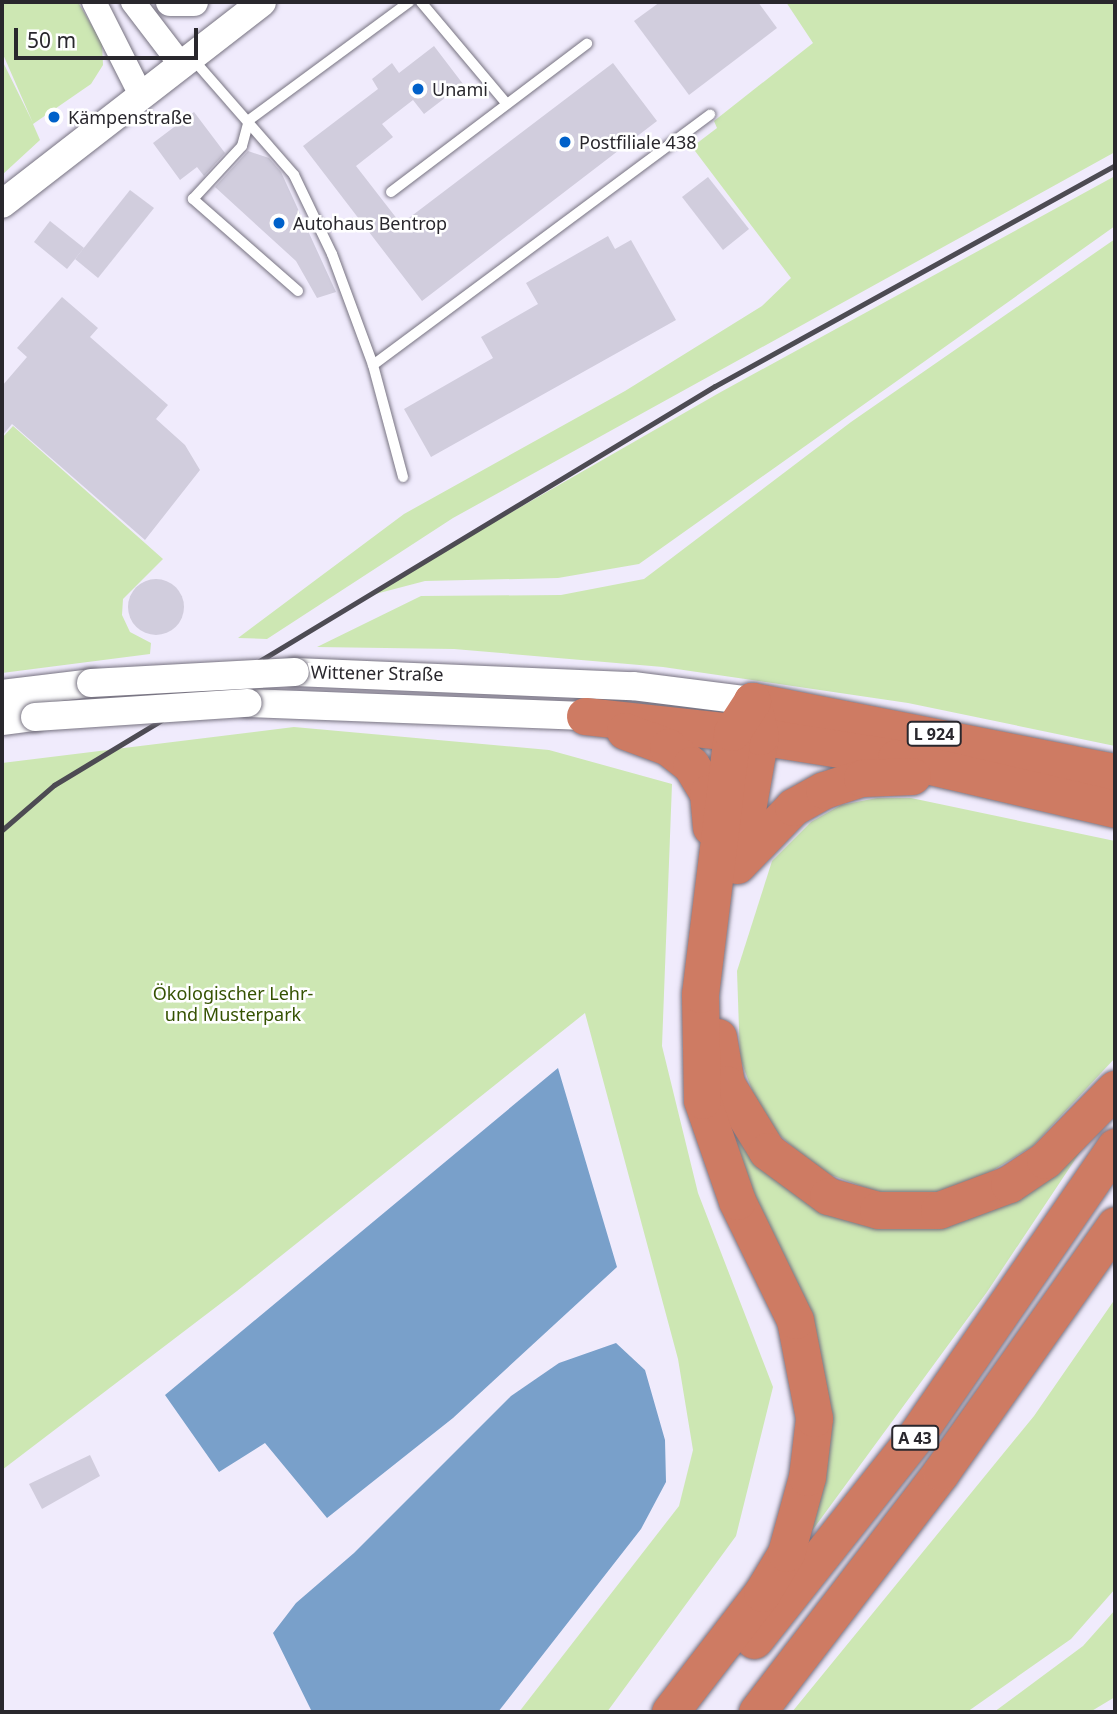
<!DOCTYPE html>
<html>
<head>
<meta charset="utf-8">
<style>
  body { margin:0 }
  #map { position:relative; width:1117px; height:1714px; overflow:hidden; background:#f0ebfc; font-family:"Noto Sans",sans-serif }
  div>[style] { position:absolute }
  .green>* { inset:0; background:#cde7b3 }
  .water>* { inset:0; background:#79a0ca }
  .building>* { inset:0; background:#d1cddd }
  .round { border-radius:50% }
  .roads { filter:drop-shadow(0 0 2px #777381) drop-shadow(0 0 2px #777381) }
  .service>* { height:10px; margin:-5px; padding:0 5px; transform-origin:5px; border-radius:5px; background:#fff }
  .tertiary>* { height:24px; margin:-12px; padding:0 12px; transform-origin:12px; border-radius:12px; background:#fff }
  .secondary>* { height:28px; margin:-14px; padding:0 14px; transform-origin:14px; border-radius:14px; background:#fff }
  .motorway>* { height:37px; margin:-18.5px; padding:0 18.5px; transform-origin:18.5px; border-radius:18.5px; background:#ce7b63 }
  .rail>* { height:5px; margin:-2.5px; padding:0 2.5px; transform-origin:2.5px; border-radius:2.5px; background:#4d4b53 }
  .bridges { filter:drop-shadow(0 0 2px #777381) drop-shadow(0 0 2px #777381) }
  .secondary-bridge>* { height:28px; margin:-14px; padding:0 14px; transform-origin:14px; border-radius:14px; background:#fff }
  .dots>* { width:19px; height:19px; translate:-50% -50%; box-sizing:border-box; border:4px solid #fff; border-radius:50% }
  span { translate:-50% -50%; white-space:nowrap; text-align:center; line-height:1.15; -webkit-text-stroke:5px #fff; paint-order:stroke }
  .shield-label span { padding:2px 5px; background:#fff; border:2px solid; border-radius:5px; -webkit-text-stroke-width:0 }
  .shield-label { font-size:16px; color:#29272d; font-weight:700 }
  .poi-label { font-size:18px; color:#29272d }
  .left { translate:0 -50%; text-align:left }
  .street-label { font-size:18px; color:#29272d }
  .park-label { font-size:18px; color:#355202 }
  .frame { position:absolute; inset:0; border:4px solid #29272d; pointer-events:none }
  .scale { position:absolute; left:14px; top:28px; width:184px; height:32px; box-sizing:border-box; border:4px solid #29272d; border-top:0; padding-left:9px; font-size:21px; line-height:24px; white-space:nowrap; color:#29272d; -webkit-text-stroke:5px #fff; paint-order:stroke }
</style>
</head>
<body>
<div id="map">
  <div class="green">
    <i style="clip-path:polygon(2px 2px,78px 2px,102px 43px,103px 65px,91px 84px,33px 124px,40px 140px,2px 175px,2px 60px,33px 123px,2px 52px)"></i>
    <i style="clip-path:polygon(786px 2px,1115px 2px,1115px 152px,453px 518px,267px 639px,238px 638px,404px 514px,625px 391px,762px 306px,791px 278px,692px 147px,717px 128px,714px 121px,813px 43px)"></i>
    <i style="clip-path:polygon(1115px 176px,1115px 226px,639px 564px,558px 578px,425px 581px,364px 597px,719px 393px)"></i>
    <i style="clip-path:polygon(1115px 239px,1115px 746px,908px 703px,663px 667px,454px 649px,317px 647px,421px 596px,561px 595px,644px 579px,851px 422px)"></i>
    <i style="clip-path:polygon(13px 426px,163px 559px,123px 599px,122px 615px,130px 632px,151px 643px,150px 654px,2px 673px,2px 438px)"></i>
    <i style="clip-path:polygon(294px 727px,549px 750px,672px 784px,662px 1046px,698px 1193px,773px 1387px,736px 1536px,607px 1712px,519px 1712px,679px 1506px,693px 1450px,678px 1359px,585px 1013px,237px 1291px,2px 1470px,2px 763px)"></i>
    <i style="clip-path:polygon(877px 798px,911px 798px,1115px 841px,1115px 1058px,1033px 1146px,969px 1185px,932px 1193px,880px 1193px,820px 1171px,776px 1132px,755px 1098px,740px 1058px,737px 971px,772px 861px,811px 822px,841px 805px)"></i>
    <i style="clip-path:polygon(713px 1063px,744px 1134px,906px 1220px,1104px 1116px,987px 1292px,795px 1554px,819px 1420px,744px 1198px)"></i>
    <i style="clip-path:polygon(1115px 1299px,1115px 1589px,1071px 1639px,967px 1712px,792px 1712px,1034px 1416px)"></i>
    <i style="clip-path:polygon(1115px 1610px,1115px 1697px,1090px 1712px,994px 1712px,1083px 1646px)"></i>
  </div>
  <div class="water">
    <i style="clip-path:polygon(558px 1068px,617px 1267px,453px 1418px,327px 1518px,265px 1443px,219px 1472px,165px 1395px)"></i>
    <i style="clip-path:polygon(616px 1343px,645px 1370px,665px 1440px,666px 1482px,641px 1529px,498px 1712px,312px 1712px,273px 1633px,296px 1603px,354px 1553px,511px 1396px,559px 1363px)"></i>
  </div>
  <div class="building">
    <i style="clip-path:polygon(660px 2px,758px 2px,777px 28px,689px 95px,634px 21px)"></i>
    <i style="clip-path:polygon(434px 46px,463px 84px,424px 114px,413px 100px,382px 124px,393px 137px,356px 166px,401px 224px,613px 63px,657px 121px,422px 301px,303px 146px,378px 89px,372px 79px,392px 63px,399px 73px)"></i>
    <i style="clip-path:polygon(194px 112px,225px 153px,204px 176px,197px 167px,180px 180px,153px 143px)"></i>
    <i style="clip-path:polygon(248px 151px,269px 158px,281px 172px,336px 292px,317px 298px,296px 261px,215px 187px)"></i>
    <i style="clip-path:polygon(708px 177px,749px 229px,723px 250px,682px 197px)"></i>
    <i style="clip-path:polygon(130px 190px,154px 208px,98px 278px,75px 259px)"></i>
    <i style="clip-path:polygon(50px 221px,84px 248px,67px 269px,34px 242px)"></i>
    <i style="clip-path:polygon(608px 236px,615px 249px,631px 240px,676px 320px,431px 457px,404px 409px,493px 358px,481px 337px,538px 304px,526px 283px)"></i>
    <i style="clip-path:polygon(62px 297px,98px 328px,90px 337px,168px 405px,156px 419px,185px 445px,200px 470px,145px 540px,12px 424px,2px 436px,2px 386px,27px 357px,17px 348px)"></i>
    <i class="round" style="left:128px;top:579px;width:56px;height:56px"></i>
    <i style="clip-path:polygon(90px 1455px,100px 1476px,42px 1509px,29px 1484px)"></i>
  </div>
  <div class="roads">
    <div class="service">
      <i style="left:421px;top:2px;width:133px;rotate:49.9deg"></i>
      <i style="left:192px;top:58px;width:155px;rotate:48.9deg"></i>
      <i style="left:294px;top:175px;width:88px;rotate:64.3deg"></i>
      <i style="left:332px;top:254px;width:118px;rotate:69.7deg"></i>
      <i style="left:373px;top:365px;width:116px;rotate:75deg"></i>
      <i style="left:391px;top:192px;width:246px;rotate:-37.1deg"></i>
      <i style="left:298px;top:291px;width:140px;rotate:-138.8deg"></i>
      <i style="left:193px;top:199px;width:72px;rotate:-47.2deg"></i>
      <i style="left:242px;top:146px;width:27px;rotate:-75deg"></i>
      <i style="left:249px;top:120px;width:199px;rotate:-36.4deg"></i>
      <i style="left:373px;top:365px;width:420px;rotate:-36.6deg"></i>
    </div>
    <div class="tertiary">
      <i style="left:94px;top:2px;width:106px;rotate:63.2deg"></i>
      <i style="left:133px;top:2px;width:81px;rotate:52.6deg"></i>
    </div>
    <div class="secondary">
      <i style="left:170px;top:2px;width:24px"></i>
      <i style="left:2px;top:204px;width:329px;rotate:-37.8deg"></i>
      <i style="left:295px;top:672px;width:338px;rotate:2.4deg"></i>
      <i style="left:633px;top:686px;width:120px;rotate:7.2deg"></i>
      <i style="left:2px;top:694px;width:90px;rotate:-7deg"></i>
      <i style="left:248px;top:703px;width:337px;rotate:2.2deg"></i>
      <i style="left:2px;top:721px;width:33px;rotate:-7deg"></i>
    </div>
    <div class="motorway">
      <i style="left:752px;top:701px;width:370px;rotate:11.1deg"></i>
      <i style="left:585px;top:716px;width:148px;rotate:6.2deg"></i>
      <i style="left:732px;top:732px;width:166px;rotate:9deg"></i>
      <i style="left:896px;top:758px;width:225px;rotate:13.1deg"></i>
      <i style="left:625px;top:731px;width:46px;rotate:20.4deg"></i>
      <i style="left:668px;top:747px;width:29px;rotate:38deg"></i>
      <i style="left:691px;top:765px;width:33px;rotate:59deg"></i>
      <i style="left:708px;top:793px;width:34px;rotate:85deg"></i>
      <i style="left:738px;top:861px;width:127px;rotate:-80deg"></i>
      <i style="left:760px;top:736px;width:36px;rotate:-103deg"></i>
      <i style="left:737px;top:865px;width:81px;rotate:-46deg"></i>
      <i style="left:793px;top:807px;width:35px;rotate:-29deg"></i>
      <i style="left:824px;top:790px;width:40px;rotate:-18deg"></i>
      <i style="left:862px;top:778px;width:50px;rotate:-2.3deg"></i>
      <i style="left:718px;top:1037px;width:48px;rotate:80.3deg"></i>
      <i style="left:726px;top:1084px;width:79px;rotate:58.5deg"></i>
      <i style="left:767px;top:1151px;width:76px;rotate:36.4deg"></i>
      <i style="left:828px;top:1196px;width:52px;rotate:15.6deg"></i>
      <i style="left:878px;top:1210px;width:61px"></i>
      <i style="left:939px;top:1210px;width:75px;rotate:-20.4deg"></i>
      <i style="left:1009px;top:1184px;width:43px;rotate:-33.7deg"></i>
      <i style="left:1045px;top:1160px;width:100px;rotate:-45.4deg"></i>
      <i style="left:754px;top:1640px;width:263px;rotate:-51.6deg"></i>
      <i style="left:917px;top:1434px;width:349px;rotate:-55.4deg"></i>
      <i style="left:670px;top:1712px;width:150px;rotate:-52.3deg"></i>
      <i style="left:762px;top:1593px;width:47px;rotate:-59deg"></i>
      <i style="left:786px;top:1553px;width:79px;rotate:-74.6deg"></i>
      <i style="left:807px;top:1477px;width:59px;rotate:-83.2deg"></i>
      <i style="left:814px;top:1418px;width:100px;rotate:-101deg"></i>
      <i style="left:795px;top:1320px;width:132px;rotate:-116deg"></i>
      <i style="left:737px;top:1201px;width:107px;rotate:-109.1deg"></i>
      <i style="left:702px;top:1100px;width:106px;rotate:-91.1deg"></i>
      <i style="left:700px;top:994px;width:264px;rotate:-83deg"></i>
      <i style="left:732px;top:732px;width:37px;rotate:-57deg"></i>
      <i style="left:757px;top:1712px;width:302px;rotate:-52.5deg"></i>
      <i style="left:941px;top:1472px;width:302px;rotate:-54.8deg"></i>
    </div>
  </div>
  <div class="rail">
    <i style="left:2px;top:830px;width:69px;rotate:-40.9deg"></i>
    <i style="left:54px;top:785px;width:772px;rotate:-31.12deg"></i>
    <i style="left:715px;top:386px;width:457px;rotate:-28.9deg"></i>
  </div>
  <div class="bridges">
    <div class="secondary-bridge">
      <i style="left:91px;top:683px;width:204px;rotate:-3.1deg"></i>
      <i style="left:35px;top:717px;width:213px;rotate:-3.8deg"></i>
    </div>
  </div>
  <div class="dots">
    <i style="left:418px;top:89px;background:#0061ca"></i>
    <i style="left:54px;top:117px;background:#0061ca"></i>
    <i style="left:565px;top:142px;background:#0061ca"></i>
    <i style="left:279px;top:223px;background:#0061ca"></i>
  </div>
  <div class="shield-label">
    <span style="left:934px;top:734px">L 924</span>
    <span style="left:915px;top:1438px">A 43</span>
  </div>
  <div class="poi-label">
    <span class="left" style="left:432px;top:89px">Unami</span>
    <span class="left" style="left:68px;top:117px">Kämpenstraße</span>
    <span class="left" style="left:579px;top:142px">Postfiliale 438</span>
    <span class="left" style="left:293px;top:223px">Autohaus Bentrop</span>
  </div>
  <div class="street-label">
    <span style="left:377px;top:673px;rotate:1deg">Wittener Straße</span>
  </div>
  <div class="park-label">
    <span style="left:233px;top:1004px">Ökologischer Lehr-<br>und Musterpark</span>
  </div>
  <div class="frame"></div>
  <div class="scale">50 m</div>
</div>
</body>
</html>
